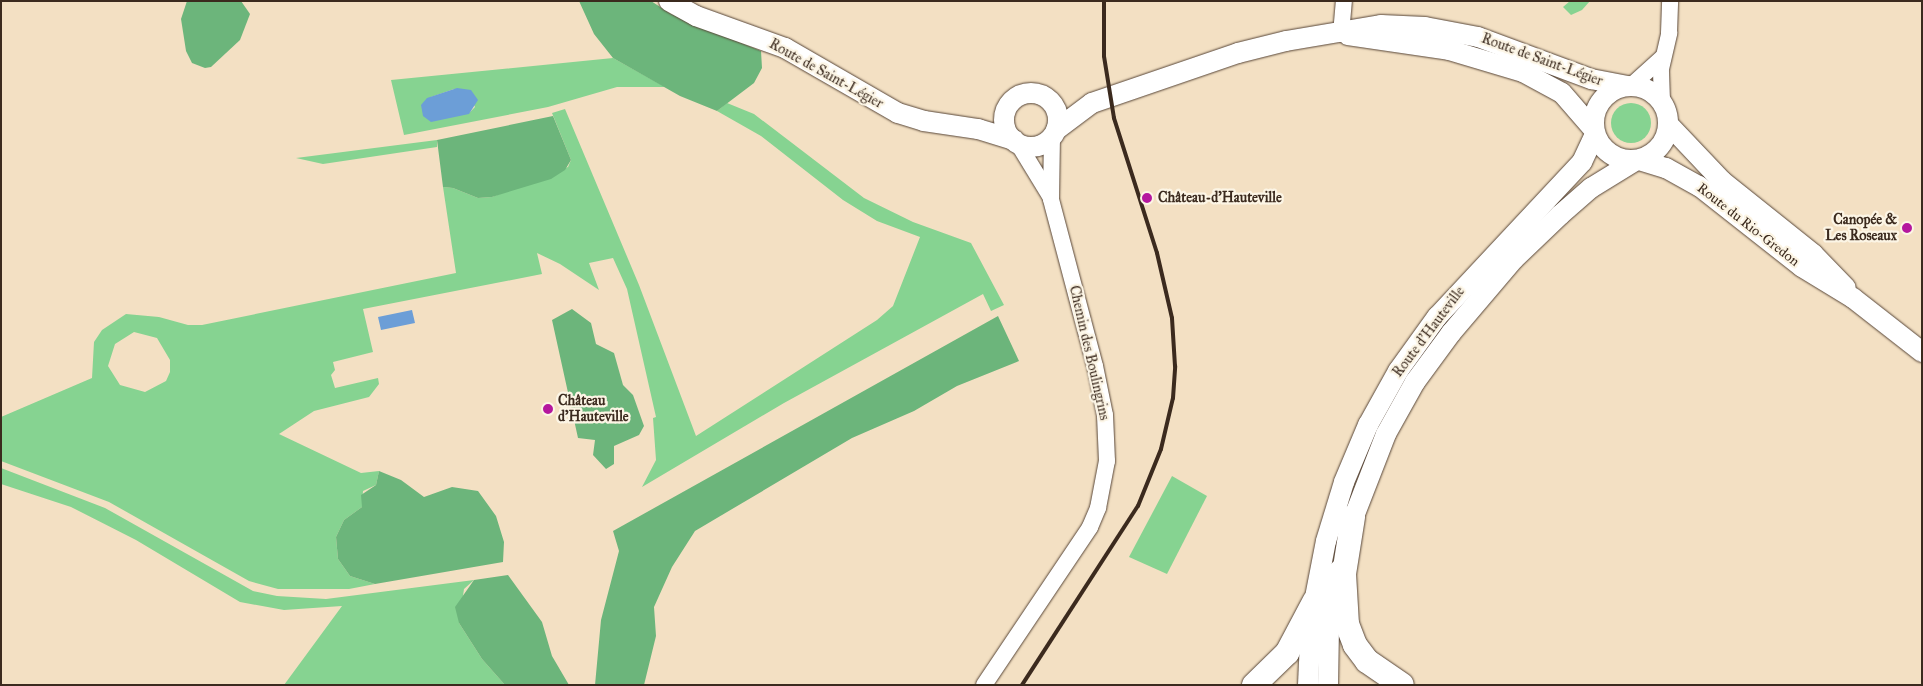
<!DOCTYPE html>
<html>
<head>
<meta charset="utf-8">
<style>
  body { margin:0 }
  #map { position:relative; width:1923px; height:686px; overflow:hidden; background:#f3e0c3; font-family:"IM FELL Great Primer",serif }
  div>[style] { position:absolute }
  .green>* { inset:0; background:#86d391 }
  .round { border-radius:50% }
  .forest>* { inset:0; background:#6cb57b }
  .water>* { inset:0; background:#6c9ed7 }
  .roads { filter:drop-shadow(0 0 1px #574537) drop-shadow(0 0 1px #574537) }
  .minor>* { height:16px; margin:-8px; padding:0 8px; transform-origin:8px; border-radius:8px; background:#fff }
  .major>* { height:20px; margin:-10px; padding:0 10px; transform-origin:10px; border-radius:10px; background:#fff }
  .major>.ring { margin:-10px; padding:0; box-sizing:content-box; background:none; border:20px solid #fff; border-radius:50% }
  .highway>* { height:24px; margin:-12px; padding:0 12px; transform-origin:12px; border-radius:12px; background:#fff }
  .rail>* { height:4px; margin:-2px; padding:0 2px; transform-origin:2px; border-radius:2px; background:#3b2a1e }
  .dots>* { width:14px; height:14px; translate:-50% -50%; box-sizing:border-box; border:2px solid #fcf5e5; border-radius:50% }
  span { translate:-50% -50%; white-space:nowrap; text-align:center; line-height:1.15; -webkit-text-stroke:4.5px #fcf5e5; paint-order:stroke }
  .street-label { font-size:14px; color:#3b2a1e }
  .poi-label { font-size:14px; color:#3b2a1e; font-weight:700 }
  .left { translate:0 -50%; text-align:left }
  .right { translate:-100% -50%; text-align:right }
  .frame { position:absolute; inset:0; border:2px solid #3b2a1e; pointer-events:none }
</style>
</head>
<body>
<div id="map">
  <div class="green">
    <i style="clip-path:polygon(1570px 1px,1590px 1px,1582px 10px,1571px 15px,1563px 7px)"></i>
    <i style="clip-path:polygon(evenodd,613px 58px,665px 87px,617px 87px,548px 107px,404px 135px,391px 80px,613px 58px,454px 89px,467px 91px,475px 107px,468px 114px,462px 114px,431px 97px,454px 89px)"></i>
    <i class="round" style="left:1611px;top:103px;width:40px;height:40px"></i>
    <i style="clip-path:polygon(evenodd,727px 103px,754px 114px,864px 198px,913px 222px,971px 243px,1004px 305px,991px 311px,983px 294px,784px 403px,642px 487px,656px 460px,653px 418px,656px 417px,627px 289px,613px 258px,589px 263px,599px 290px,560px 264px,537px 253px,542px 274px,363px 309px,373px 352px,333px 362px,335px 370px,331px 375px,335px 388px,378px 378px,379px 384px,369px 397px,314px 411px,279px 434px,361px 473px,379px 471px,376px 485px,363px 491px,362px 507px,344px 520px,336px 537px,338px 559px,350px 576px,375px 584px,349px 589px,278px 589px,249px 581px,109px 502px,1px 461px,1px 417px,92px 378px,94px 342px,102px 330px,126px 314px,159px 317px,188px 325px,202px 325px,456px 273px,443px 187px,453px 188px,478px 198px,492px 197px,568px 167px,571px 160px,552px 113px,565px 109px,639px 285px,696px 436px,877px 320px,893px 306px,920px 237px,877px 221px,843px 200px,761px 136px,717px 111px,727px 103px,134px 332px,157px 338px,170px 360px,170px 372px,166px 381px,145px 392px,120px 385px,108px 366px,115px 344px,134px 332px)"></i>
    <i style="clip-path:polygon(437px 140px,437px 147px,323px 164px,296px 158px)"></i>
    <i style="clip-path:polygon(1px 468px,105px 508px,253px 591px,277px 596px,326px 599px,474px 580px,464px 589px,459px 623px,482px 659px,505px 685px,284px 685px,342px 606px,284px 610px,240px 602px,136px 540px,71px 507px,1px 484px)"></i>
    <i style="clip-path:polygon(1172px 476px,1207px 496px,1167px 574px,1129px 557px)"></i>
  </div>
  <div class="forest">
    <i style="clip-path:polygon(187px 1px,241px 1px,250px 14px,240px 40px,211px 67px,205px 68px,192px 63px,186px 51px,181px 19px)"></i>
    <i style="clip-path:polygon(579px 1px,651px 1px,671px 14px,761px 51px,762px 68px,754px 83px,717px 111px,680px 96px,613px 58px,594px 34px)"></i>
    <i style="clip-path:polygon(553px 116px,571px 160px,565px 170px,551px 179px,492px 197px,478px 198px,453px 188px,443px 187px,437px 140px)"></i>
    <i style="clip-path:polygon(572px 309px,591px 323px,596px 344px,614px 353px,623px 385px,633px 395px,644px 426px,639px 435px,614px 446px,614px 464px,606px 469px,593px 455px,595px 440px,578px 438px,552px 320px)"></i>
    <i style="clip-path:polygon(998px 316px,1019px 361px,957px 386px,914px 411px,852px 438px,695px 531px,672px 567px,654px 607px,656px 636px,644px 685px,595px 685px,601px 620px,619px 551px,613px 531px)"></i>
    <i style="clip-path:polygon(379px 471px,401px 480px,424px 497px,452px 487px,478px 491px,496px 516px,504px 542px,503px 562px,375px 584px,350px 576px,338px 559px,336px 537px,344px 520px,362px 507px,361px 495px,376px 485px)"></i>
    <i style="clip-path:polygon(508px 575px,542px 622px,552px 656px,569px 685px,505px 685px,482px 659px,459px 623px,455px 607px,474px 580px)"></i>
  </div>
  <div class="water">
    <i style="clip-path:polygon(457px 88px,471px 90px,478px 100px,469px 114px,431px 122px,423px 116px,421px 105px,427px 98px)"></i>
    <i style="clip-path:polygon(412px 310px,415px 323px,381px 330px,378px 317px)"></i>
  </div>
  <div class="roads">
    <div class="minor">
      <i style="left:1341px;top:34px;width:33px;rotate:-85deg"></i>
      <i style="left:1631px;top:86px;width:43px;rotate:-42.2deg"></i>
      <i style="left:1662px;top:101px;width:32px;rotate:-92deg"></i>
      <i style="left:1661px;top:69px;width:37px;rotate:-77deg"></i>
      <i style="left:1669px;top:33px;width:32px;rotate:-88deg"></i>
      <i style="left:1017px;top:142px;width:63px;rotate:58.6deg"></i>
      <i style="left:984px;top:685px;width:190px;rotate:-56.1deg"></i>
      <i style="left:1090px;top:527px;width:21px;rotate:-67deg"></i>
      <i style="left:1098px;top:508px;width:48px;rotate:-79.2deg"></i>
      <i style="left:1107px;top:461px;width:46px;rotate:-92.5deg"></i>
      <i style="left:1105px;top:415px;width:50px;rotate:-101.5deg"></i>
      <i style="left:1095px;top:366px;width:173px;rotate:-104.8deg"></i>
      <i style="left:1051px;top:199px;width:62px;rotate:-89.1deg"></i>
    </div>
    <div class="major">
      <i style="left:669px;top:1px;width:31px;rotate:29deg"></i>
      <i style="left:696px;top:16px;width:95px;rotate:19.8deg"></i>
      <i style="left:785px;top:48px;width:130px;rotate:29.9deg"></i>
      <i style="left:898px;top:113px;width:27px;rotate:17deg"></i>
      <i style="left:924px;top:121px;width:55px;rotate:8.4deg"></i>
      <i style="left:978px;top:129px;width:38px;rotate:17deg"></i>
      <i style="left:1348px;top:35px;width:102px;rotate:8.4deg"></i>
      <i style="left:1449px;top:50px;width:77px;rotate:16.6deg"></i>
      <i style="left:1523px;top:72px;width:44px;rotate:28.3deg"></i>
      <i style="left:1562px;top:93px;width:49px;rotate:49.1deg"></i>
      <i class="ring" style="left:1594px;top:86px;width:54px;height:54px"></i>
      <i class="ring" style="left:1004px;top:93px;width:34px;height:34px"></i>
      <i style="left:1669px;top:125px;width:77px;rotate:46.6deg"></i>
      <i style="left:1722px;top:181px;width:117px;rotate:38.7deg"></i>
      <i style="left:1813px;top:254px;width:47px;rotate:45.9deg"></i>
      <i style="left:1056px;top:130px;width:45px;rotate:-36.9deg"></i>
      <i style="left:1092px;top:103px;width:154px;rotate:-18.9deg"></i>
      <i style="left:1238px;top:53px;width:49px;rotate:-14deg"></i>
      <i style="left:1286px;top:41px;width:96px;rotate:-9.6deg"></i>
      <i style="left:1381px;top:25px;width:44px;rotate:2.6deg"></i>
      <i style="left:1425px;top:27px;width:54px;rotate:10.7deg"></i>
      <i style="left:1478px;top:37px;width:121px;rotate:20.4deg"></i>
      <i style="left:1591px;top:79px;width:36px;rotate:11deg"></i>
      <i style="left:1639px;top:160px;width:28px;rotate:17deg"></i>
      <i style="left:1666px;top:168px;width:38px;rotate:29deg"></i>
      <i style="left:1699px;top:186px;width:131px;rotate:38.2deg"></i>
      <i style="left:1802px;top:267px;width:60px;rotate:31.3deg"></i>
      <i style="left:1853px;top:298px;width:88px;rotate:38deg"></i>
      <i style="left:1348px;top:532px;width:105px;rotate:-68.8deg"></i>
      <i style="left:1386px;top:434px;width:60px;rotate:-60.9deg"></i>
      <i style="left:1415px;top:382px;width:61px;rotate:-53.7deg"></i>
      <i style="left:1451px;top:333px;width:97px;rotate:-49.6deg"></i>
      <i style="left:1514px;top:259px;width:64px;rotate:-43.7deg"></i>
      <i style="left:1560px;top:215px;width:41px;rotate:-41.1deg"></i>
      <i style="left:1591px;top:188px;width:52px;rotate:-31.5deg"></i>
      <i style="left:1308px;top:685px;width:67px;rotate:-87.4deg"></i>
      <i style="left:1311px;top:618px;width:78px;rotate:-79deg"></i>
      <i style="left:1326px;top:541px;width:62px;rotate:-73deg"></i>
      <i style="left:1344px;top:482px;width:62px;rotate:-67.2deg"></i>
      <i style="left:1368px;top:425px;width:62px;rotate:-60.9deg"></i>
      <i style="left:1398px;top:371px;width:67px;rotate:-54.2deg"></i>
      <i style="left:1437px;top:317px;width:212px;rotate:-46.9deg"></i>
      <i style="left:1582px;top:162px;width:31px;rotate:-65deg"></i>
      <i style="left:1328px;top:685px;width:60px;rotate:-89deg"></i>
      <i style="left:1329px;top:625px;width:56px;rotate:-79.7deg"></i>
    </div>
    <div class="highway">
      <i style="left:1353px;top:517px;width:58px;rotate:99deg"></i>
      <i style="left:1344px;top:574px;width:50px;rotate:86.6deg"></i>
      <i style="left:1347px;top:624px;width:22px;rotate:69deg"></i>
      <i style="left:1355px;top:645px;width:20px;rotate:53deg"></i>
      <i style="left:1367px;top:661px;width:42px;rotate:34.4deg"></i>
      <i style="left:1254px;top:685px;width:46px;rotate:-44.1deg"></i>
      <i style="left:1287px;top:653px;width:58px;rotate:-62.1deg"></i>
    </div>
  </div>
  <div class="rail">
    <i style="left:1022px;top:685px;width:213px;rotate:-57.1deg"></i>
    <i style="left:1138px;top:506px;width:61px;rotate:-68deg"></i>
    <i style="left:1161px;top:449px;width:52px;rotate:-76.8deg"></i>
    <i style="left:1173px;top:398px;width:32px;rotate:-86deg"></i>
    <i style="left:1175px;top:366px;width:48px;rotate:-93.6deg"></i>
    <i style="left:1172px;top:318px;width:67px;rotate:-103deg"></i>
    <i style="left:1157px;top:253px;width:142px;rotate:-107.7deg"></i>
    <i style="left:1114px;top:118px;width:63px;rotate:-99.2deg"></i>
    <i style="left:1104px;top:56px;width:55px;rotate:-90deg"></i>
  </div>
  <div class="dots">
    <i style="left:1147px;top:198px;background:#b5179e"></i>
    <i style="left:1907px;top:228px;background:#b5179e"></i>
    <i style="left:548px;top:409px;background:#b5179e"></i>
  </div>
  <div class="street-label">
    <span style="left:1542px;top:60px;rotate:20deg">Route de Saint-Légier</span>
    <span style="left:826px;top:74px;rotate:29deg">Route de Saint-Légier</span>
    <span style="left:1748px;top:225px;rotate:38deg">Route du Rio-Gredon</span>
    <span style="left:1429px;top:332px;rotate:-53deg">Route d'Hauteville</span>
    <span style="left:1089px;top:353px;rotate:77deg">Chemin des Boulingrins</span>
  </div>
  <div class="poi-label">
    <span class="left" style="left:1158px;top:198px">Château-d'Hauteville</span>
    <span class="right" style="left:1897px;top:228px">Canopée &amp;<br>Les Roseaux</span>
    <span class="left" style="left:558px;top:409px">Château<br>d'Hauteville</span>
  </div>
  <div class="frame"></div>
</div>
</body>
</html>
